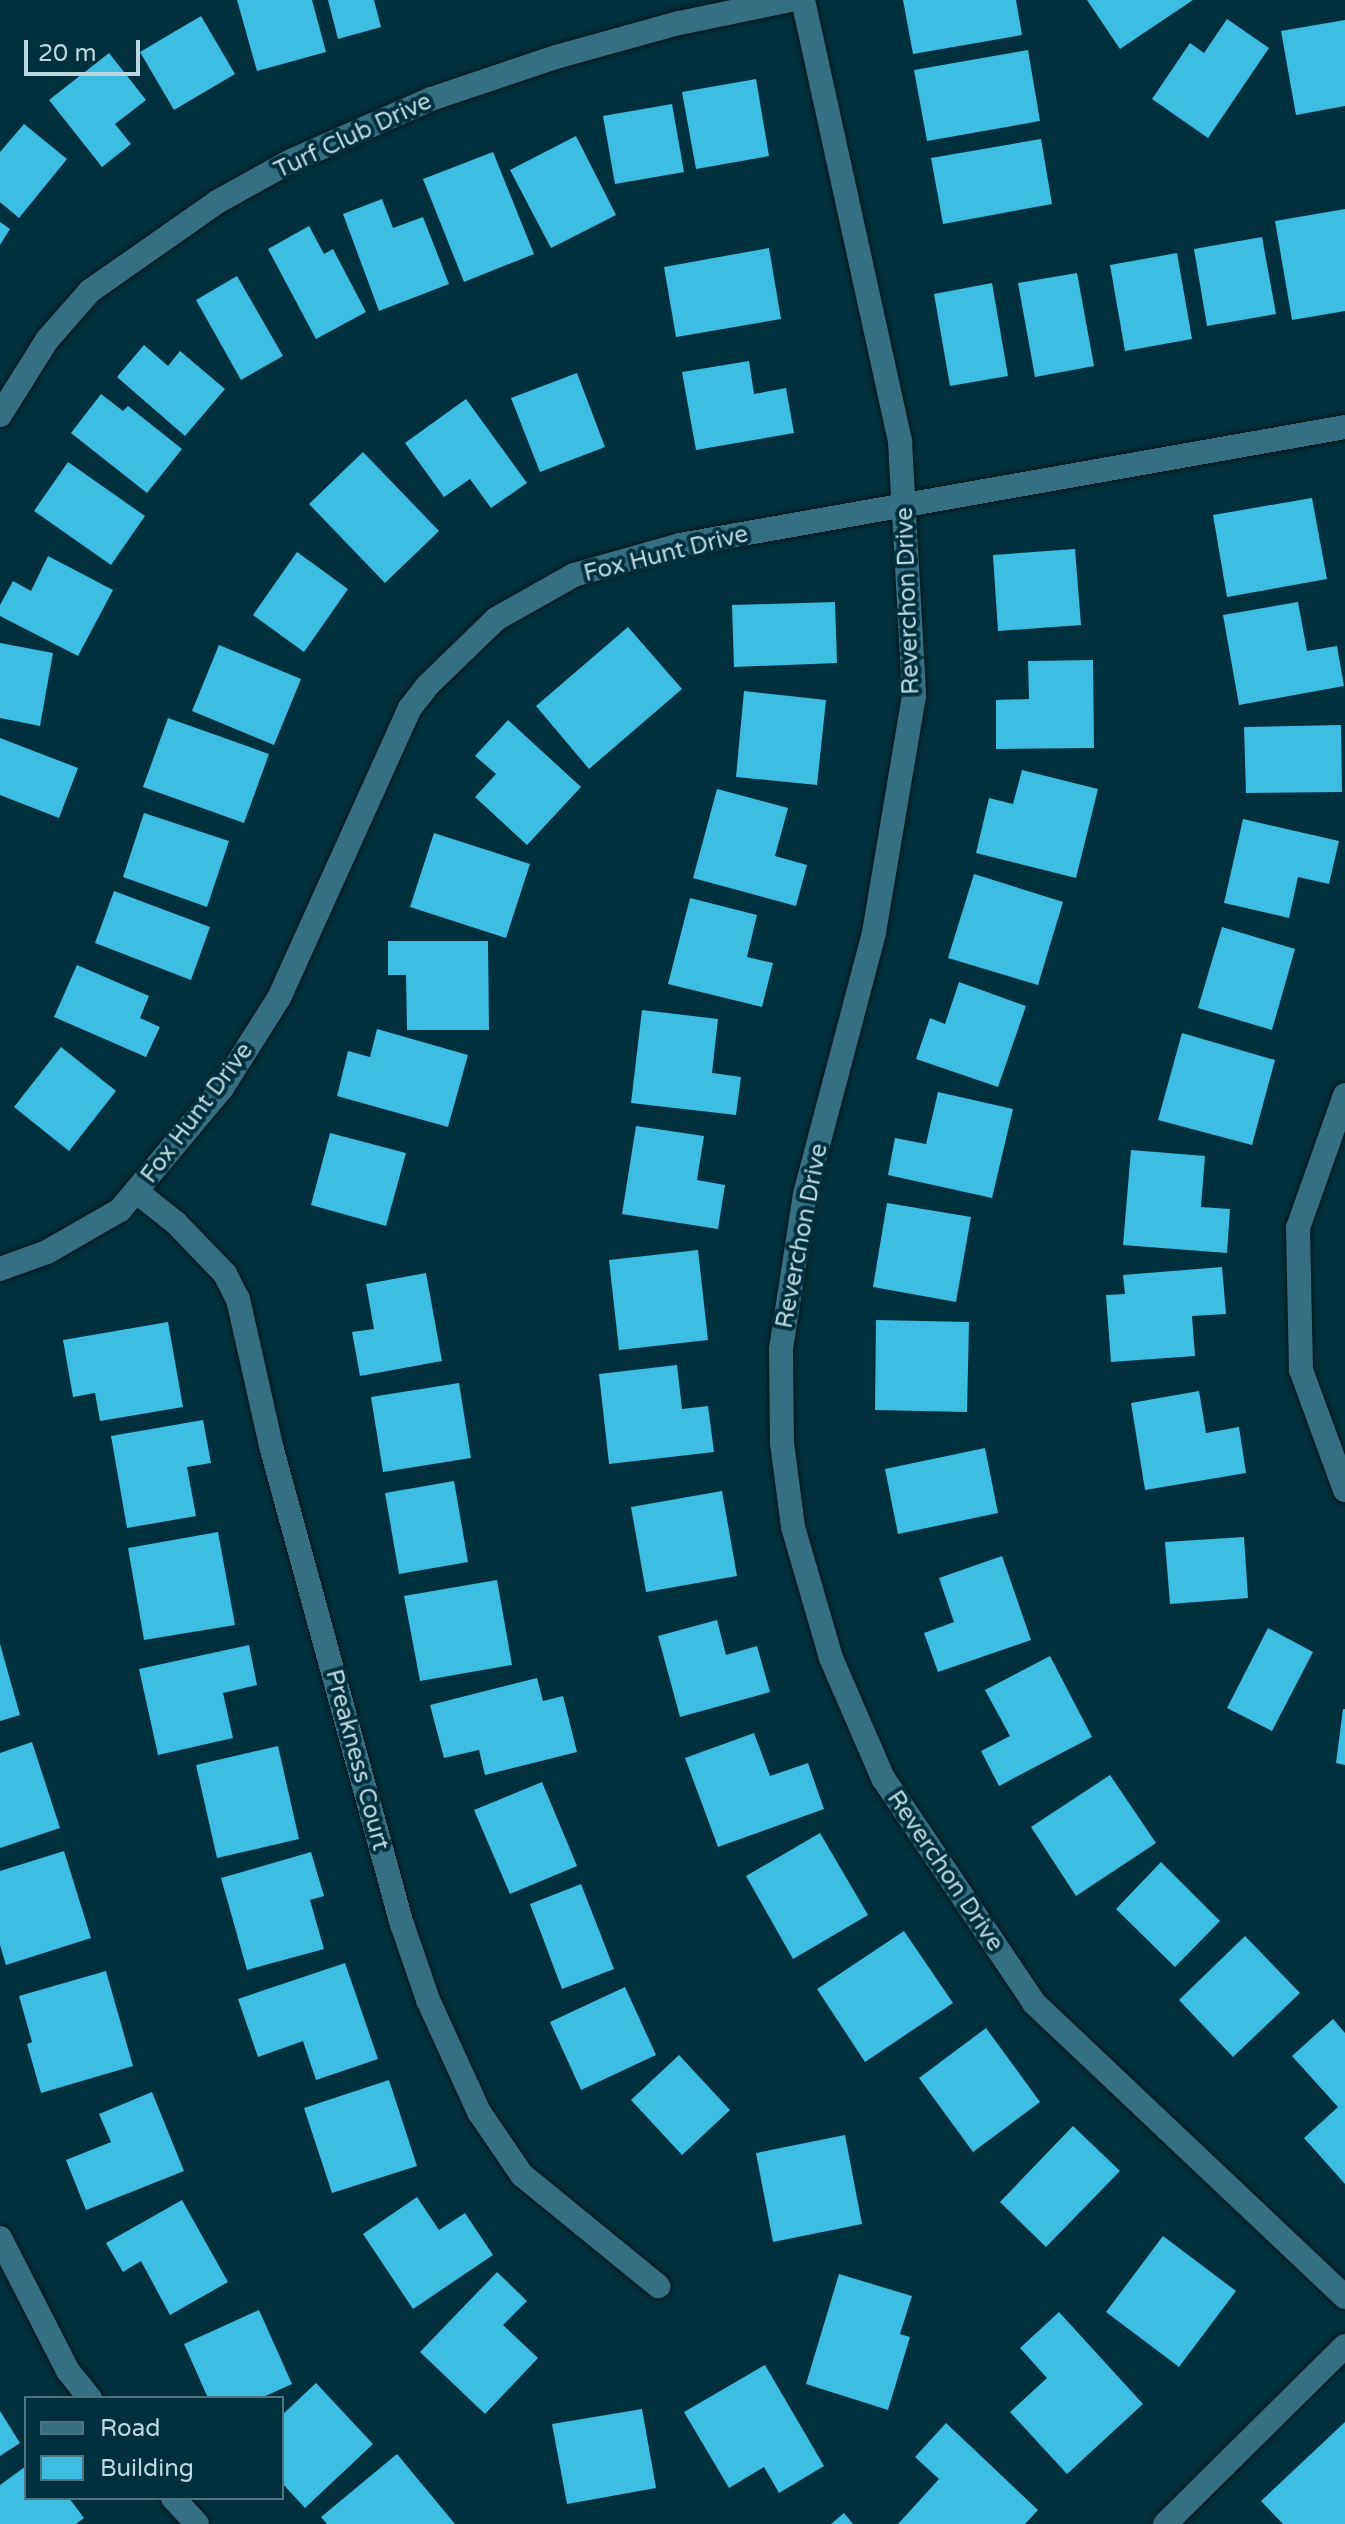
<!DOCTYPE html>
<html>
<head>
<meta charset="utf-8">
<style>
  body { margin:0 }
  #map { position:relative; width:1345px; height:2524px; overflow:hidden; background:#00303d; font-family:"Varela Round",sans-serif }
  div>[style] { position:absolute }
  .building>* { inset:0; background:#3dbde2 }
  .roads { filter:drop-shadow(0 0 2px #04161c) drop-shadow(0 0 2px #04161c) }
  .street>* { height:24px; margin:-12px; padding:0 12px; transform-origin:12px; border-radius:12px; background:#346f82 }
  .secondary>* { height:24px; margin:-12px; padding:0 12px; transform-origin:12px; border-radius:12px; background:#346f82 }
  span { translate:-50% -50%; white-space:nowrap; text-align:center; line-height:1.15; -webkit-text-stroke:8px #00303d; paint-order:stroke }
  .street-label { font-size:24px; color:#bcd9e3 }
  .legend { position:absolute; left:24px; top:2396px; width:260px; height:104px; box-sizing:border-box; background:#00303d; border:2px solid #4b747f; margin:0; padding:10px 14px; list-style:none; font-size:24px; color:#bcd9e3 }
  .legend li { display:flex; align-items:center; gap:16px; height:40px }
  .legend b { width:40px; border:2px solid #4b747f }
  .scale { position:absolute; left:24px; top:40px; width:116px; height:36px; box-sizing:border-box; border:4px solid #bcd9e3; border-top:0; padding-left:10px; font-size:24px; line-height:28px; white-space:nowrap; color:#bcd9e3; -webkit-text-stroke:6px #00303d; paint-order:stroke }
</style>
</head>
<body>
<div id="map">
  <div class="building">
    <i style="clip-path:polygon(237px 0,312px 0,326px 52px,257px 71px)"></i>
    <i style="clip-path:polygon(328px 0,374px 0,381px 27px,338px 39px)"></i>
    <i style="clip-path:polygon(903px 0,1016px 0,1022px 35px,913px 54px)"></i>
    <i style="clip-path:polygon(1087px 0,1193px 0,1120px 49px)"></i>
    <i style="clip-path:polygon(201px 16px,235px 74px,174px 110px,140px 52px)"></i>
    <i style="clip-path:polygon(1227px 19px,1269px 48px,1208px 138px,1152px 99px,1190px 43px,1204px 53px)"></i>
    <i style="clip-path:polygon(1345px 20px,1345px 106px,1296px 115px,1281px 31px)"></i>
    <i style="clip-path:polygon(1028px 50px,1040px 121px,927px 141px,914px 70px)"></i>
    <i style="clip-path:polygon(109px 53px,146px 100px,115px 124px,131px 144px,102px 167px,49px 100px)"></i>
    <i style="clip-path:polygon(756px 79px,769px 156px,696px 169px,682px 92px)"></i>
    <i style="clip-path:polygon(672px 104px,684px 172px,615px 184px,603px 116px)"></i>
    <i style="clip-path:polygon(24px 124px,67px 159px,19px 218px,0 202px,0 152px)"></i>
    <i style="clip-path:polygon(576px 136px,616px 215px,551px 248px,510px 170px)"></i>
    <i style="clip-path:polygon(1041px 139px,1052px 204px,943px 224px,931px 158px)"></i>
    <i style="clip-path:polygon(493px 152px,534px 254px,464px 282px,423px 179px)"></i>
    <i style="clip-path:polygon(382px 199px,393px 228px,423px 217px,449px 284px,379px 311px,343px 214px)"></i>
    <i style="clip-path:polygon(1345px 209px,1345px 311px,1292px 320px,1275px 221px)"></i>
    <i style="clip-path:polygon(0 222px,10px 229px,0 245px)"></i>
    <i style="clip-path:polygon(309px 226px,324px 254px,333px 249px,366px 312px,316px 339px,268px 249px)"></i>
    <i style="clip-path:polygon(1262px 237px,1276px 314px,1207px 326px,1194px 249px)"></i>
    <i style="clip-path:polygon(769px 248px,781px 319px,676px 337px,664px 267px)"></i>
    <i style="clip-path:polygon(1177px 253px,1192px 339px,1125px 351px,1110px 265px)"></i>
    <i style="clip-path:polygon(1077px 273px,1094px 366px,1035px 377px,1018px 283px)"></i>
    <i style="clip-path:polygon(237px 276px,283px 356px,241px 380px,196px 300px)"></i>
    <i style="clip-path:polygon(992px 283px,1008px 376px,950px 386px,934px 294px)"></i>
    <i style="clip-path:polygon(144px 345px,168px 366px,180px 351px,225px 389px,185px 436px,117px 377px)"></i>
    <i style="clip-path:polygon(749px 361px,754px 394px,786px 388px,794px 433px,696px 450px,682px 372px)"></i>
    <i style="clip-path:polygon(577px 373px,605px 447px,540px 472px,511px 398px)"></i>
    <i style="clip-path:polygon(101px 394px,123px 411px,128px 406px,182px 449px,147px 493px,71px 433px)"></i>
    <i style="clip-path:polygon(466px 399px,527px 483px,491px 508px,470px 479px,444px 497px,405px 443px)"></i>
    <i style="clip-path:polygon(363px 452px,439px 531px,385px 583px,309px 504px)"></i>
    <i style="clip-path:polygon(68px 462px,145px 516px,111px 565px,34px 511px)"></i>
    <i style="clip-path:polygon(1312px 498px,1327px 579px,1227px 597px,1213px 515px)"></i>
    <i style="clip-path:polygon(1075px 549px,1081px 625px,998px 631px,993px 555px)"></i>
    <i style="clip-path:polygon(297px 552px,348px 589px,304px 652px,253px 615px)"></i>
    <i style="clip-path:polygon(48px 556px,113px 590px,78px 656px,0 616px,0 605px,13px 581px,31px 591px)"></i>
    <i style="clip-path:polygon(835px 602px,837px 663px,734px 667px,732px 605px)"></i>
    <i style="clip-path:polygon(1298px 602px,1307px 651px,1337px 646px,1344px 686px,1239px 705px,1223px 615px)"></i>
    <i style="clip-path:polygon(628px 627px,682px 689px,589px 769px,536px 706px)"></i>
    <i style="clip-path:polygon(0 643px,53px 653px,40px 726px,0 718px)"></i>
    <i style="clip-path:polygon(219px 645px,301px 679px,274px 745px,192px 711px)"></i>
    <i style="clip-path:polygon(1093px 660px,1094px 748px,996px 749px,996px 700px,1029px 699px,1028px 661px)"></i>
    <i style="clip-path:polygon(744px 691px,826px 700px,817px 785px,736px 777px)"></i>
    <i style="clip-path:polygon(168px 718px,269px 754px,244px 823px,143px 787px)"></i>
    <i style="clip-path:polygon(508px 720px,581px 787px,527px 845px,475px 797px,496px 774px,475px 756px)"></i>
    <i style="clip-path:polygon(1341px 725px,1342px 792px,1246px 793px,1244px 727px)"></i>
    <i style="clip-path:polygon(0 738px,78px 768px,59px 818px,0 795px)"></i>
    <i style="clip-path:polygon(1022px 770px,1098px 789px,1076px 878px,976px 853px,989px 798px,1013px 804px)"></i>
    <i style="clip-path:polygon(717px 789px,788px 808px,775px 856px,807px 865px,796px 906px,693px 878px)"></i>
    <i style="clip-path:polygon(144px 813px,229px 841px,207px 907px,123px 877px)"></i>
    <i style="clip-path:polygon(1243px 819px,1339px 841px,1329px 884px,1298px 877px,1289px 918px,1224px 903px)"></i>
    <i style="clip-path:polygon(434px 833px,530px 864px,506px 938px,410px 907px)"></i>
    <i style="clip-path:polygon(974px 874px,1063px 902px,1038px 985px,948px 958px)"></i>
    <i style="clip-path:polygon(114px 891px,210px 927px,191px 980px,95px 943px)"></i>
    <i style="clip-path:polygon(690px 898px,757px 915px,747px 957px,773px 963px,762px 1007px,668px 984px)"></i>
    <i style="clip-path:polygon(1222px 927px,1295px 949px,1272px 1030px,1198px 1008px)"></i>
    <i style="clip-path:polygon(388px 941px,488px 941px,489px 1030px,407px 1030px,406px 975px,388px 975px)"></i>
    <i style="clip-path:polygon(77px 965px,149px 996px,140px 1018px,160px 1027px,146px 1057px,54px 1017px)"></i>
    <i style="clip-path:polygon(959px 982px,1026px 1006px,998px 1087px,916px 1059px,930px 1018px,945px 1024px)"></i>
    <i style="clip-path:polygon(642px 1010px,718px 1019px,712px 1073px,741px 1077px,736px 1115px,631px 1103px)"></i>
    <i style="clip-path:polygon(377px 1029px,468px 1055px,448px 1127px,337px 1096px,348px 1051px,370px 1057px)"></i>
    <i style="clip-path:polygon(1182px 1033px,1275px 1060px,1252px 1145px,1158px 1120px)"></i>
    <i style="clip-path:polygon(61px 1047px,116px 1091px,69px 1151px,14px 1107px)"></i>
    <i style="clip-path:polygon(938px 1092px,1013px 1109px,992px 1198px,888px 1175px,895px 1138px,926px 1144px)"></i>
    <i style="clip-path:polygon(636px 1126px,704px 1136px,697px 1180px,725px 1185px,718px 1229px,622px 1214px)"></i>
    <i style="clip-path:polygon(330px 1133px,406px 1153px,386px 1226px,311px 1205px)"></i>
    <i style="clip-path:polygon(1131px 1150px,1205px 1156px,1201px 1207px,1230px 1209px,1227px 1253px,1123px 1245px)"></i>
    <i style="clip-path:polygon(887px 1203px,971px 1217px,956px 1302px,873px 1287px)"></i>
    <i style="clip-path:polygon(698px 1250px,708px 1340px,619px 1350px,609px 1260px)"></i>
    <i style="clip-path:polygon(1222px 1267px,1226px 1314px,1192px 1316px,1195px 1356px,1111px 1362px,1106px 1295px,1125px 1294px,1123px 1275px)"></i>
    <i style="clip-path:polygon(426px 1273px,442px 1361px,360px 1376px,352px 1332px,374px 1329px,366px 1284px)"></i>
    <i style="clip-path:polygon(876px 1320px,969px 1322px,967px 1412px,875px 1410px)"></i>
    <i style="clip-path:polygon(168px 1322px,183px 1407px,100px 1421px,95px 1393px,73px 1397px,63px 1340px)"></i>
    <i style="clip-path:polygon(677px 1365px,682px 1409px,708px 1406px,714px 1452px,609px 1464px,599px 1374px)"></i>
    <i style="clip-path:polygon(459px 1383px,471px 1458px,383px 1472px,371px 1397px)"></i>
    <i style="clip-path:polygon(1199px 1391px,1206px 1433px,1239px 1427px,1246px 1473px,1145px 1490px,1131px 1403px)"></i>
    <i style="clip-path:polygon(203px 1420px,211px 1463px,187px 1467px,196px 1516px,127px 1528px,111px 1436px)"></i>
    <i style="clip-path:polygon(985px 1448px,998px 1513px,898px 1534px,885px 1469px)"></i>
    <i style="clip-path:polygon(454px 1481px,468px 1562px,399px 1574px,385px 1493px)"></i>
    <i style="clip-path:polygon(722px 1491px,737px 1576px,646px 1592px,631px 1507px)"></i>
    <i style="clip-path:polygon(218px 1532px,235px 1625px,144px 1640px,128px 1548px)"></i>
    <i style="clip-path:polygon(1244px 1537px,1248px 1598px,1170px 1604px,1165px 1542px)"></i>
    <i style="clip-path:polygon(1002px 1556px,1031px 1640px,938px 1672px,924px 1633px,954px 1622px,939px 1578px)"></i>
    <i style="clip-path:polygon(497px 1580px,512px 1665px,420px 1681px,404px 1596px)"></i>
    <i style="clip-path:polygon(717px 1620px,726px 1655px,757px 1646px,770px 1692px,680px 1717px,658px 1636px)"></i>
    <i style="clip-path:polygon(1268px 1628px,1313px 1652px,1272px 1731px,1227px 1708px)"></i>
    <i style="clip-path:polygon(0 1644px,20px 1715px,0 1721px)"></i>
    <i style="clip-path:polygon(249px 1645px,257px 1685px,223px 1693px,233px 1738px,158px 1755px,139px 1669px)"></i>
    <i style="clip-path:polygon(1050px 1656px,1092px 1737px,999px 1786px,981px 1751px,1010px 1736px,985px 1690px)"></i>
    <i style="clip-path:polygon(537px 1678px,543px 1701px,563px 1696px,577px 1752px,485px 1775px,479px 1750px,444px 1758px,430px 1705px)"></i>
    <i style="clip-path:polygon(1343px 1709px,1345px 1709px,1345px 1765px,1336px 1763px)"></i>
    <i style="clip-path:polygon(754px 1733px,770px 1776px,808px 1763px,824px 1809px,718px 1847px,685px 1758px)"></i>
    <i style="clip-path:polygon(32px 1742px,60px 1828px,0 1848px,0 1753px)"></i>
    <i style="clip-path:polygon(278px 1746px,299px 1839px,217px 1858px,196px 1765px)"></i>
    <i style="clip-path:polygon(1110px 1775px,1156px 1843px,1076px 1896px,1031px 1827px)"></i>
    <i style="clip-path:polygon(542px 1782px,577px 1866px,510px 1894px,474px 1810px)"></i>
    <i style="clip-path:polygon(820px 1833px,868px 1915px,793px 1959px,746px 1876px)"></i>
    <i style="clip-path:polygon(64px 1851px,91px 1938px,6px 1965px,0 1945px,0 1871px)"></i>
    <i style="clip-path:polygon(311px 1852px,324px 1896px,310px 1900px,324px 1949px,247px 1970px,221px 1878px)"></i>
    <i style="clip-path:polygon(1161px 1862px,1220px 1921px,1175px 1967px,1116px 1909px)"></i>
    <i style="clip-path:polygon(581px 1884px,614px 1969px,562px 1989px,530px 1904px)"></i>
    <i style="clip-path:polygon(904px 1931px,953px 2003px,865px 2062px,817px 1989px)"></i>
    <i style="clip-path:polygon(1245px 1936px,1300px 1993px,1233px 2057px,1179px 2000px)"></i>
    <i style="clip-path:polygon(345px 1963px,378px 2059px,316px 2080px,303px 2041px,258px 2057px,238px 1999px)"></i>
    <i style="clip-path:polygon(106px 1971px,133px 2066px,41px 2093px,27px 2044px,32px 2042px,19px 1996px)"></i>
    <i style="clip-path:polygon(625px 1987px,656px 2055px,581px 2090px,550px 2022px)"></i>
    <i style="clip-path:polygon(1333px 2019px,1345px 2033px,1345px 2184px,1304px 2138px,1338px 2107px,1292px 2056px)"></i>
    <i style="clip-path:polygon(986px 2028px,1040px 2102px,973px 2152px,919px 2078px)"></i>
    <i style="clip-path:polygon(679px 2055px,730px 2110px,682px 2155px,631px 2100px)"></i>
    <i style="clip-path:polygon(389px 2080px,417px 2166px,332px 2193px,304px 2108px)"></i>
    <i style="clip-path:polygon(152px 2092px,184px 2171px,86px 2210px,66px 2160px,111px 2142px,99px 2114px)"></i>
    <i style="clip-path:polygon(1073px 2126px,1120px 2171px,1046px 2247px,1000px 2202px)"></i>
    <i style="clip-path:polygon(845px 2135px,862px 2224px,773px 2242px,756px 2153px)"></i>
    <i style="clip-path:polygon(417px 2197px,439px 2230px,465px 2213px,493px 2255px,413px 2309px,363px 2234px)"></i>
    <i style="clip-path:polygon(182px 2200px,228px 2282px,170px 2315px,141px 2261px,123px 2272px,106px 2243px)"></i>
    <i style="clip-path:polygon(1163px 2236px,1236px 2291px,1179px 2367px,1106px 2312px)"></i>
    <i style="clip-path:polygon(497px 2272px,527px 2301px,503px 2325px,538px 2358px,485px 2414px,420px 2352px)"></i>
    <i style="clip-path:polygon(839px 2274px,912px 2296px,900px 2334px,910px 2337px,888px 2410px,806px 2384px)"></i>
    <i style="clip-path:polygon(259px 2310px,292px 2384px,261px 2398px,208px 2398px,184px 2344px)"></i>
    <i style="clip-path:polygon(1059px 2312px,1143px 2404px,1067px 2474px,1010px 2412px,1047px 2378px,1020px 2348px)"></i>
    <i style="clip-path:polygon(765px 2365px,824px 2466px,779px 2493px,764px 2467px,729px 2488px,684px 2412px)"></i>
    <i style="clip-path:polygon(316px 2383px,373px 2444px,305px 2508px,282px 2483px,282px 2415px)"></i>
    <i style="clip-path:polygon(642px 2409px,656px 2488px,567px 2504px,552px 2424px)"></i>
    <i style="clip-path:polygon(0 2411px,20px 2443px,0 2456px)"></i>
    <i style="clip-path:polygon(1345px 2422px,1345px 2524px,1283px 2524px,1261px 2501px)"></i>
    <i style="clip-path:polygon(946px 2423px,1038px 2510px,1025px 2524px,898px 2524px,939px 2479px,915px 2457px)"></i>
    <i style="clip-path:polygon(397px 2454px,455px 2524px,327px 2524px,321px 2517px)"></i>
    <i style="clip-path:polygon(26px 2466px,26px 2498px,69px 2498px,84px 2518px,76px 2524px,0 2524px,0 2485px)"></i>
    <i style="clip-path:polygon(844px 2513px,853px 2524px,831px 2524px)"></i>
  </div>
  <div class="roads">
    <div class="street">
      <i style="left:803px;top:0;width:453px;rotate:77.6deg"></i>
      <i style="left:900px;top:442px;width:254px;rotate:86.8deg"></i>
      <i style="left:914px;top:696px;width:240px;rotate:99.6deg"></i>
      <i style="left:874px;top:933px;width:270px;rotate:104.8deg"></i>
      <i style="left:805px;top:1194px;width:157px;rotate:98.8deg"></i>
      <i style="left:781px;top:1349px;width:94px;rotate:89.4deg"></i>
      <i style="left:782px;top:1443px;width:85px;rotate:82.5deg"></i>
      <i style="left:793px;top:1527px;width:136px;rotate:73.8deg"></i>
      <i style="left:831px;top:1658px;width:131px;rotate:66.6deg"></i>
      <i style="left:883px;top:1778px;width:271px;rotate:56.1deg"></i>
      <i style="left:1034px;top:2003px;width:428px;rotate:43.4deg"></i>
      <i style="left:0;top:415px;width:89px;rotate:-57.9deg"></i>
      <i style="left:47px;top:340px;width:65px;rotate:-48.7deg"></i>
      <i style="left:90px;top:291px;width:155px;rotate:-35deg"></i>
      <i style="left:217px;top:202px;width:85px;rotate:-29deg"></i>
      <i style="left:291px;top:161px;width:153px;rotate:-23.9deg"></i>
      <i style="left:431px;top:99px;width:132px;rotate:-18.6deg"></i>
      <i style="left:556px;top:57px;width:128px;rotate:-15.5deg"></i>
      <i style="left:679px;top:23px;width:113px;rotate:-11.7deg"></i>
      <i style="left:1345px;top:1095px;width:141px;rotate:109.5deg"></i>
      <i style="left:1298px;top:1228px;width:142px;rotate:88.8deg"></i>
      <i style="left:1301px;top:1370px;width:128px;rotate:69.9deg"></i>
      <i style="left:137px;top:1192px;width:50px;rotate:38.5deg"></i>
      <i style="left:176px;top:1223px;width:71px;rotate:46.1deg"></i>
      <i style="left:225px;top:1274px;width:28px;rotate:63deg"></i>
      <i style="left:238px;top:1299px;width:151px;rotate:77.3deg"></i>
      <i style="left:271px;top:1446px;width:496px;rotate:74.7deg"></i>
      <i style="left:402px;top:1924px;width:80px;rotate:71.1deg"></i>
      <i style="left:428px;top:2000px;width:123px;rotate:65.5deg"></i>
      <i style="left:479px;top:2112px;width:76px;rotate:55.7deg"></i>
      <i style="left:522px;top:2175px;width:176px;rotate:39.2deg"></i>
      <i style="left:0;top:2238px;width:149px;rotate:62.9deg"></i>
      <i style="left:68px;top:2371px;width:35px;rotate:51deg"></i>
      <i style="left:173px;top:2498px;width:35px;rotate:47deg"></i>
      <i style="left:1165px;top:2524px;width:253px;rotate:-44.7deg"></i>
    </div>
    <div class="secondary">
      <i style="left:0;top:1269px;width:50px;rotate:-19.9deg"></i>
      <i style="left:47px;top:1252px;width:84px;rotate:-29.9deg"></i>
      <i style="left:120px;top:1210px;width:159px;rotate:-50.1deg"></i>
      <i style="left:222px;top:1088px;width:107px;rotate:-57.7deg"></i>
      <i style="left:279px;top:998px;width:318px;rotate:-65.7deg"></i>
      <i style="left:410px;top:708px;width:29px;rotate:-52deg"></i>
      <i style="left:428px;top:685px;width:95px;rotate:-44.1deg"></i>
      <i style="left:496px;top:619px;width:90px;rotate:-29.4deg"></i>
      <i style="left:574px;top:575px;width:110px;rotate:-15.8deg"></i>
      <i style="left:680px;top:545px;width:675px;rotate:-10.06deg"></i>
    </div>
  </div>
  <div class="street-label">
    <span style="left:353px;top:136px;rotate:-25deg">Turf Club Drive</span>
    <span style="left:666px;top:554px;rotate:-14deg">Fox Hunt Drive</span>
    <span style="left:908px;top:601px;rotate:-92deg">Reverchon Drive</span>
    <span style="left:197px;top:1113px;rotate:-53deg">Fox Hunt Drive</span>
    <span style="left:802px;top:1236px;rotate:-79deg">Reverchon Drive</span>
    <span style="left:357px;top:1760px;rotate:75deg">Preakness Court</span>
    <span style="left:945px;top:1871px;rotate:56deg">Reverchon Drive</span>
  </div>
  <ul class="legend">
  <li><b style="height:10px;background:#346f82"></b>Road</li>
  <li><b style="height:22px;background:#3dbde2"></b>Building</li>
  </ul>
  <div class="scale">20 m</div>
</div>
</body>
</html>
